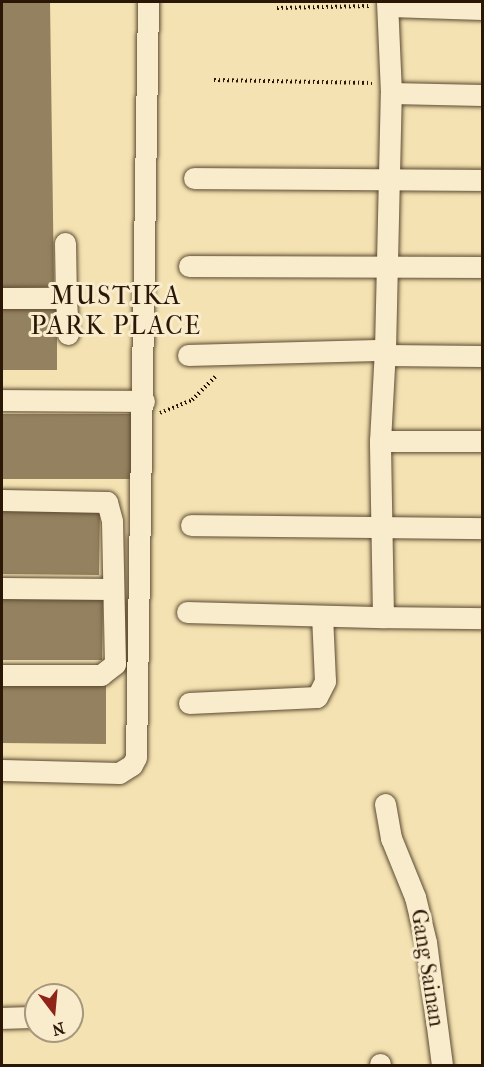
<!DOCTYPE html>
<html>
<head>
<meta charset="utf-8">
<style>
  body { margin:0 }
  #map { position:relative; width:484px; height:1067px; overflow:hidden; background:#f4e2b2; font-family:"IM FELL French Canon",serif }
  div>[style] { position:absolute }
  .building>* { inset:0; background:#93815f }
  .path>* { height:4px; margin-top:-2px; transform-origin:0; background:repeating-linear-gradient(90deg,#2a1706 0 1.5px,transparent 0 4.5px) }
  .roads { filter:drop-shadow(0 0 2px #5c4a31) drop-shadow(0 0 2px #5c4a31) }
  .minor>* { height:21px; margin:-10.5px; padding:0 10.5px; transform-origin:10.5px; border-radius:10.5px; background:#f8eccd }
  span { translate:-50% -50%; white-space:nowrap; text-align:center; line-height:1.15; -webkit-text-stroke:6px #f8eccd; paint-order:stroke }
  .street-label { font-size:22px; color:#2a1706 }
  .quarter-label { font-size:26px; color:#2a1706; letter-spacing:1.5px }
  .frame { position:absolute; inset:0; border:3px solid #2a1706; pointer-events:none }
  .north { position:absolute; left:24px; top:983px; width:60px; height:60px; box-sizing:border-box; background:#f8eccd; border:2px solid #a6977d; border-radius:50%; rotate:164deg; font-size:16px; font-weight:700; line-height:24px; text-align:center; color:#2a1706 }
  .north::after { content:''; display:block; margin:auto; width:21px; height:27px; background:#8f2418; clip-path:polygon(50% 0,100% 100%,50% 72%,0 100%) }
</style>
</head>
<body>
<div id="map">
  <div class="building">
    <i style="clip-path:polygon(2px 2px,50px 2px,54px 287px,2px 288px)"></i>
    <i style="clip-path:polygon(2px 304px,57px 304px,57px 370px,2px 370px)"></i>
    <i style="clip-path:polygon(2px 414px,136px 414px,136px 479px,2px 479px)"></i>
    <i style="clip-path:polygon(2px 509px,100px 509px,99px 575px,2px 574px)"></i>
    <i style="clip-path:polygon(2px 595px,103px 595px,102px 660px,2px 660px)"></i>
    <i style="clip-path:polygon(2px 678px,106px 679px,106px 744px,2px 743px)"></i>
  </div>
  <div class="path">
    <i style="left:277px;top:8px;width:92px;rotate:-1.2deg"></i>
    <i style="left:214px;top:80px;width:158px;rotate:1.1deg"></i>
    <i style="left:160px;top:413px;width:35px;rotate:-22deg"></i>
    <i style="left:192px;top:400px;width:35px;rotate:-45deg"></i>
  </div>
  <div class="roads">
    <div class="minor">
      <i style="left:390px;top:6px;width:92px;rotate:1.9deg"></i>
      <i style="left:391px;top:93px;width:91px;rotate:1.3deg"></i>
      <i style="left:194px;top:178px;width:288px;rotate:0.4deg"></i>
      <i style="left:65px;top:243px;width:55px;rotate:89deg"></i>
      <i style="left:189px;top:266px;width:293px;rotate:0.2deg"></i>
      <i style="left:2px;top:298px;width:64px"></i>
      <i style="left:66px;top:298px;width:36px;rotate:87deg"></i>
      <i style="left:188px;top:355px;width:197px;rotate:-1.5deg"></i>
      <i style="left:385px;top:350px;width:257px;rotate:-88.7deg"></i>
      <i style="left:391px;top:93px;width:91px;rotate:-92.5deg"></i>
      <i style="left:385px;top:355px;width:97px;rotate:0.6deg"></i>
      <i style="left:2px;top:400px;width:142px;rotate:0.4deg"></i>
      <i style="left:380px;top:441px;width:102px"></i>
      <i style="left:2px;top:500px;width:105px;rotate:1.1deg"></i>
      <i style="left:107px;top:502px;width:20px;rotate:75deg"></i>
      <i style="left:112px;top:521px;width:143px;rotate:88.8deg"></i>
      <i style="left:115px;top:664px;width:18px;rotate:142deg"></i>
      <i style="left:101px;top:675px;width:99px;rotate:180deg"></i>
      <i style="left:191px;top:525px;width:291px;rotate:0.6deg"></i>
      <i style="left:2px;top:588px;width:110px;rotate:0.5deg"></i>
      <i style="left:187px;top:612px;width:196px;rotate:1.5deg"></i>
      <i style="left:383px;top:617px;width:176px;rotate:-91deg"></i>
      <i style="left:380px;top:441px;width:91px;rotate:-86.9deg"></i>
      <i style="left:383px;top:617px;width:99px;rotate:0.6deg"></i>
      <i style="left:189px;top:703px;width:128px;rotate:-2.7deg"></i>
      <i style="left:317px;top:697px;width:18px;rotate:-63deg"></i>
      <i style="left:325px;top:681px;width:65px;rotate:-92.6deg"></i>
      <i style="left:2px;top:770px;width:117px;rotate:1.5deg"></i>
      <i style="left:119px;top:773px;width:15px;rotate:-32deg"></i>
      <i style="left:132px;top:765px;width:9px;rotate:-63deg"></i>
      <i style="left:136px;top:757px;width:755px;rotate:-89.09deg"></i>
      <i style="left:385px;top:804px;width:35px;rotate:80deg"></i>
      <i style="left:391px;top:838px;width:64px;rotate:67.9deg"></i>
      <i style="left:415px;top:897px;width:46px;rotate:76.3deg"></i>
      <i style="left:426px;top:942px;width:125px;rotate:82.6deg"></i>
      <i style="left:2px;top:1018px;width:34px;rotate:-2deg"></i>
      <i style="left:380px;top:1064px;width:2px;rotate:90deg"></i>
    </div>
  </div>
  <div class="street-label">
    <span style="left:427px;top:968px;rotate:81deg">Gang Sainan</span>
  </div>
  <div class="quarter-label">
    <span style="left:116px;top:311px">MUSTIKA<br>PARK PLACE</span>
  </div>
  <div class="frame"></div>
  <div class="north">N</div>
</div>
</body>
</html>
